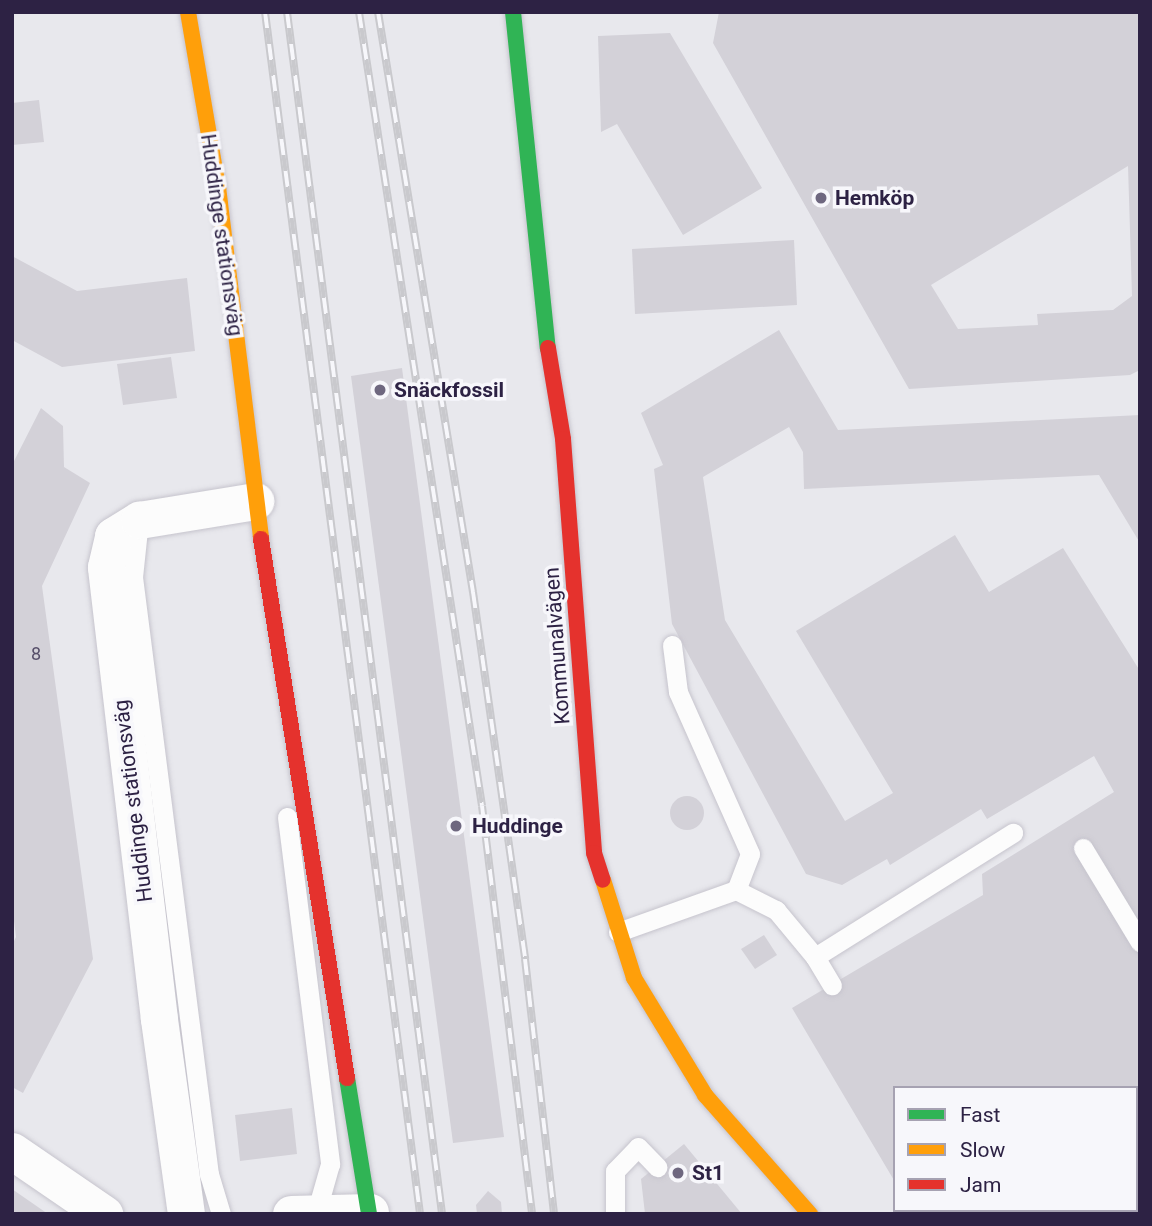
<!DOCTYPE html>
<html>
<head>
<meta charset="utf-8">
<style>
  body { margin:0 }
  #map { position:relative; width:1152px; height:1226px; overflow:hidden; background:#e8e8ed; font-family:Roboto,sans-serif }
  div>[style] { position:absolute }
  .building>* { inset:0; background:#d3d1d8 }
  .round { border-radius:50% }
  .roads { filter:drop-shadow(0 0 2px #c6c4cd) drop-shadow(0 0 2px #c6c4cd) }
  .lane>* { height:19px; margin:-9.5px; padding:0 9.5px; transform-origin:9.5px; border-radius:9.5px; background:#fcfcfc }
  .street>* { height:37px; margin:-18.5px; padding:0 18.5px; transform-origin:18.5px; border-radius:18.5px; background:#fcfcfc }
  .fast>* { height:16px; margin:-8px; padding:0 8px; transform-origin:8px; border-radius:8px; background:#30b455 }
  .slow>* { height:16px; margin:-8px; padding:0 8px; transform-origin:8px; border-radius:8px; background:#ff9f0a }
  .jam>* { height:16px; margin:-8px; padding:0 8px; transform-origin:8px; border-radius:8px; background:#e5322d }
  .rail>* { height:8px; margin-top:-4px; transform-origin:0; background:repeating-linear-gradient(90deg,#f7f7fb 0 16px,#c9c9cd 0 32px); box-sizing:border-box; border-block:2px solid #c9c9cd }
  .dots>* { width:19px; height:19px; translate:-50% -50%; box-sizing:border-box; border:4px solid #f7f7fb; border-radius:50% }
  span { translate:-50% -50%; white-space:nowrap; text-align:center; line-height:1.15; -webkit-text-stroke:7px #f7f7fb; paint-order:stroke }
  .number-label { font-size:18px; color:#574f6a }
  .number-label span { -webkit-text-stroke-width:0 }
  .poi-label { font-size:21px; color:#2d2244; font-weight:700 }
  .left { translate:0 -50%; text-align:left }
  .street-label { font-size:21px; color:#2d2244 }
  .frame { position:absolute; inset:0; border:14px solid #2d2244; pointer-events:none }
  .legend { position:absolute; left:893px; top:1086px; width:245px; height:126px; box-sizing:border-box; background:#f7f7fb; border:2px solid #a6a2b2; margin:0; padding:9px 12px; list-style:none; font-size:21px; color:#2d2244 }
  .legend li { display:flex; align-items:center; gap:14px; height:35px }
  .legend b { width:35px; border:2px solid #a6a2b2 }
</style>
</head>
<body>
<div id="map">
  <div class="building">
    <i style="clip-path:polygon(evenodd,719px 12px,1140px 12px,1140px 370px,1130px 375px,909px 389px,713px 43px,719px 12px,1128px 166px,1132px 296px,1113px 310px,1037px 314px,1038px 325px,958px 329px,931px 285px,1128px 166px)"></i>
    <i style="clip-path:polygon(670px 33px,762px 188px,683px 235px,617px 124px,601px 132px,598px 36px)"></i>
    <i style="clip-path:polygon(39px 100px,44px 142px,12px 145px,12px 103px)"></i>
    <i style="clip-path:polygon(794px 240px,797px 305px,635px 314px,632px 249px)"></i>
    <i style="clip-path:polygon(12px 256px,77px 291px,187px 278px,195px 351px,62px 367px,12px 340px)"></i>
    <i style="clip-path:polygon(779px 330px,838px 430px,1140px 415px,1140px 543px,1099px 475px,804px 489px,803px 452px,789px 427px,703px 477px,725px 620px,845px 821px,893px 793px,796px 631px,955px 535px,989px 592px,1063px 548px,1140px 671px,1140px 1102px,1136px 1104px,1136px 1088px,895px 1088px,895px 1182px,792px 1008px,983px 895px,982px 874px,1114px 792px,1094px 756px,987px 819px,981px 809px,890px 865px,887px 859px,842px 885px,806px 874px,672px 624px,654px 469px,663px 465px,641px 413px)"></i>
    <i style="clip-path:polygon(171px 357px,177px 398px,123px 405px,117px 364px)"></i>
    <i style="clip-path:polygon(402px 368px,504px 1137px,453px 1143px,351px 376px)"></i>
    <i style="clip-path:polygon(41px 408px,63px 426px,64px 467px,90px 483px,42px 586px,93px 959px,23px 1093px,12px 1087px,12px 945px,16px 937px,12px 905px,12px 465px)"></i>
    <i class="round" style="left:670px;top:796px;width:34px;height:34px"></i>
    <i style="clip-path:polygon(764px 935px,777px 955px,755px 969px,741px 949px)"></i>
    <i style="clip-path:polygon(292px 1108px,297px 1154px,240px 1161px,235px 1115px)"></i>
    <i style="clip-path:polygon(684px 1144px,742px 1214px,645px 1214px,641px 1179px)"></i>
    <i style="clip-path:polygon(12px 1189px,48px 1214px,12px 1214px)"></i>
    <i style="clip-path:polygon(1140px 1189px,1140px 1214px,1099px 1214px,1136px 1210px)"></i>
    <i style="clip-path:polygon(488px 1191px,501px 1202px,502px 1214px,477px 1214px,476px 1205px)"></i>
  </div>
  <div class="roads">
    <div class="lane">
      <i style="left:139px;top:520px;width:57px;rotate:96deg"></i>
      <i style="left:133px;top:577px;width:602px;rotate:82.75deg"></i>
      <i style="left:209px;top:1174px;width:42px;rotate:73.3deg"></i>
      <i style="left:672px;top:645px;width:47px;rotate:82.7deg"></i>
      <i style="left:678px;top:692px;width:177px;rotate:66deg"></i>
      <i style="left:750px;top:854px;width:39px;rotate:111deg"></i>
      <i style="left:287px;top:817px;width:350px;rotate:82.9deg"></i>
      <i style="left:330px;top:1164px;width:51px;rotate:105.9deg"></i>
      <i style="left:1083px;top:848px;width:110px;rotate:58.8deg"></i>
      <i style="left:618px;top:932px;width:125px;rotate:-19.6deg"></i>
      <i style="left:736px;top:890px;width:45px;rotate:26.6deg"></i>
      <i style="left:776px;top:910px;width:61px;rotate:50.3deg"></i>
      <i style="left:815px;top:957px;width:234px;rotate:-32.1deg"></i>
      <i style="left:815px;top:957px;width:33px;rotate:59deg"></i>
      <i style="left:615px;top:1214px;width:43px;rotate:-90deg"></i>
      <i style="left:615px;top:1171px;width:33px;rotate:-46deg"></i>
      <i style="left:638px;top:1147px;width:28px;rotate:46deg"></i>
    </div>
    <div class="street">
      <i style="left:1136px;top:1129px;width:4px;rotate:-27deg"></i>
      <i style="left:12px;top:1151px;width:112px;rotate:34.4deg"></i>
      <i style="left:186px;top:1214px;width:197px;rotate:-97.9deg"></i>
      <i style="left:159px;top:1019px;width:455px;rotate:-96.7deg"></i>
      <i style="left:106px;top:567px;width:32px;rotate:-77deg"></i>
      <i style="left:113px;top:536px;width:31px;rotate:-32deg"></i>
      <i style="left:139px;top:520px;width:118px;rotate:-9.3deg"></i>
      <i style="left:291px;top:1214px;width:79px;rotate:-1.5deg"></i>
      <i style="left:996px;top:1214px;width:7px;rotate:-34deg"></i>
    </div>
    <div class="fast">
      <i style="left:513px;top:12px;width:338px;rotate:84.1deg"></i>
      <i style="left:347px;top:1078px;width:138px;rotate:80.8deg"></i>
    </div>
    <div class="slow">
      <i style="left:188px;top:12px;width:178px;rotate:80.3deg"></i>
      <i style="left:218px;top:187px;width:355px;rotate:83deg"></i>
      <i style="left:603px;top:880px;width:103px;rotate:72.4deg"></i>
      <i style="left:634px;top:978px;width:137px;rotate:58.7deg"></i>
      <i style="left:705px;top:1095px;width:159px;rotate:48.6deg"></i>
    </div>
    <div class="jam">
      <i style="left:548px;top:348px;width:92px;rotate:80.6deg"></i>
      <i style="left:563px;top:439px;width:415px;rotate:85.7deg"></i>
      <i style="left:594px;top:853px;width:28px;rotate:72deg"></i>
      <i style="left:261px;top:539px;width:546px;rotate:80.93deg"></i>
    </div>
  </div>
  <div class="rail">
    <i style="left:265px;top:12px;width:1212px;rotate:82.65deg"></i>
    <i style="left:287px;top:12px;width:1212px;rotate:82.65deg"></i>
    <i style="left:359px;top:12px;width:803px;rotate:81.19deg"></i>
    <i style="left:482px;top:806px;width:411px;rotate:83deg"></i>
    <i style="left:378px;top:12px;width:588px;rotate:80.7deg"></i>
    <i style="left:473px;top:592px;width:371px;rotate:81.9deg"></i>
    <i style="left:525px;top:959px;width:257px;rotate:83.5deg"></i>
  </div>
  <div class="dots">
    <i style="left:821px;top:198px;background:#6e677f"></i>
    <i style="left:380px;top:390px;background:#6e677f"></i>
    <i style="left:456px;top:826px;background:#6e677f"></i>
    <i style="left:678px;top:1173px;background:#6e677f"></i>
  </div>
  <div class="number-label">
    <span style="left:36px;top:654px">8</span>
  </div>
  <div class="poi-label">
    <span class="left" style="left:835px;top:198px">Hemköp</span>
    <span class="left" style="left:394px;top:390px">Snäckfossil</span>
    <span class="left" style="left:472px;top:826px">Huddinge</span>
    <span class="left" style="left:692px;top:1173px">St1</span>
  </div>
  <div class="street-label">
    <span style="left:222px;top:235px;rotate:82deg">Huddinge stationsväg</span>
    <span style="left:557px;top:646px;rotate:-94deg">Kommunalvägen</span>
    <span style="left:133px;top:801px;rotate:-97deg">Huddinge stationsväg</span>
  </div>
  <div class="frame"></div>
  <ul class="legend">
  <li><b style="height:9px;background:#30b455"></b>Fast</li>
  <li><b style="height:9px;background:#ff9f0a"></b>Slow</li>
  <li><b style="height:9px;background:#e5322d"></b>Jam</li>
  </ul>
</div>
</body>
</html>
